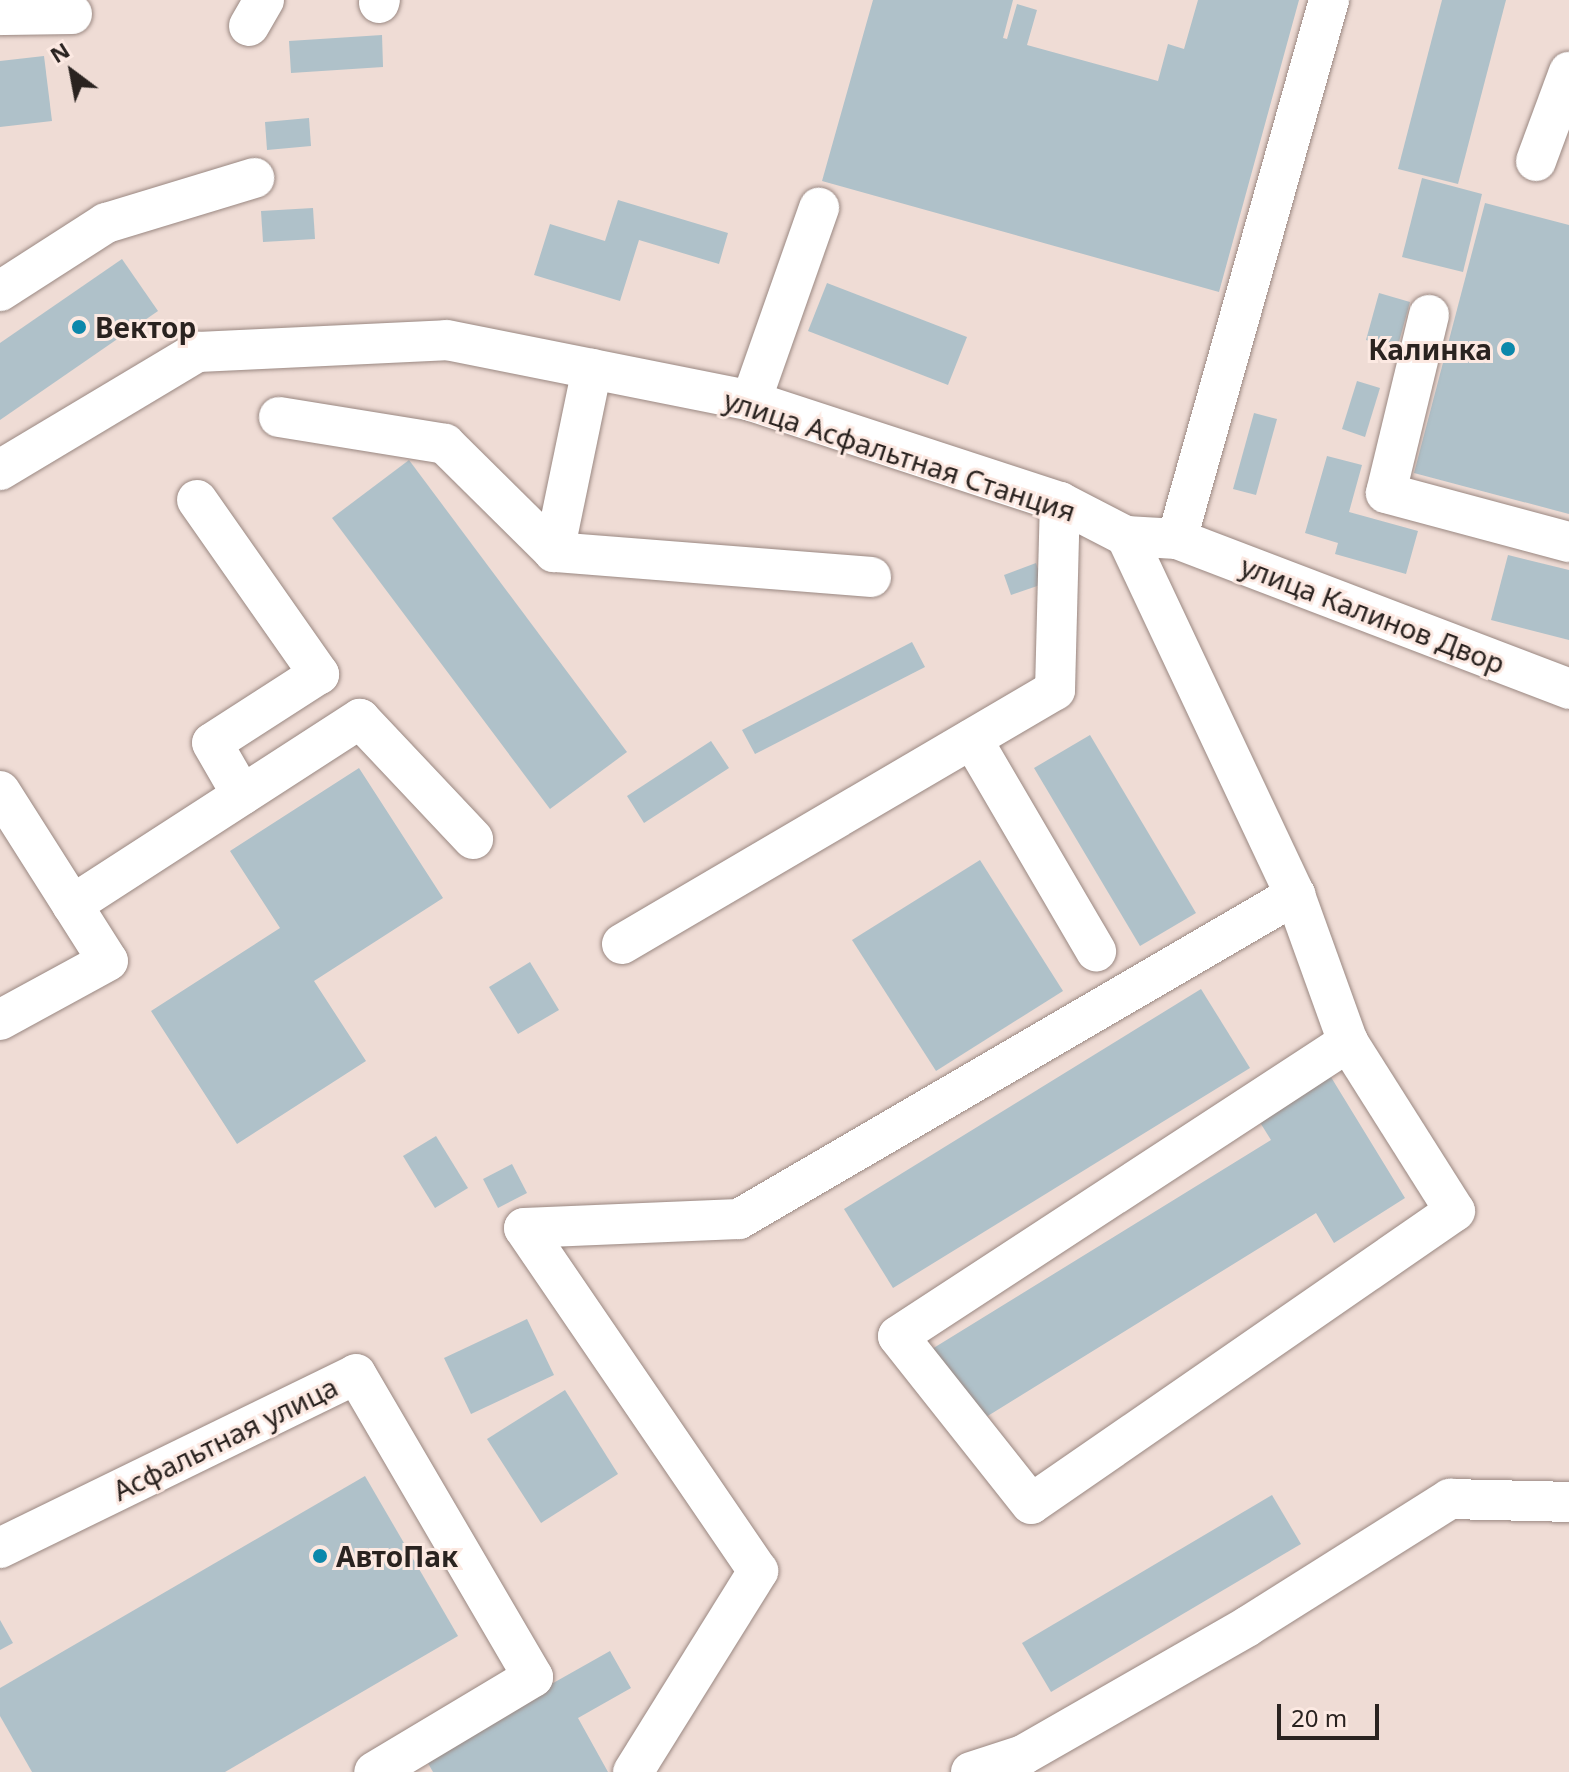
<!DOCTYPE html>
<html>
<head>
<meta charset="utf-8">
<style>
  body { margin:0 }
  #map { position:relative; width:1569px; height:1772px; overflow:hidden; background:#efdcd5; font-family:"Noto Sans",sans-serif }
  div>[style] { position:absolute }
  .building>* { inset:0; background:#afc1c9 }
  .roads { filter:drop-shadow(0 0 2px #9a8882) drop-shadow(0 0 2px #9a8882) }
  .minor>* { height:40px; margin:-20px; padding:0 20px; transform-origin:20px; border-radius:20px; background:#fff }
  .dots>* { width:22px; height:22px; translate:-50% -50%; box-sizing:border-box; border:4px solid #fce9e2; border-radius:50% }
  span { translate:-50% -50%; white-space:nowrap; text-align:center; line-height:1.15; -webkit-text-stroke:6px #fce9e2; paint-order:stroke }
  .poi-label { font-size:28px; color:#2a2320; font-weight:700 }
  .left { translate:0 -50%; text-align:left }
  .right { translate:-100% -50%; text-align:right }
  .street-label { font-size:28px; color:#2a2320 }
  .north { position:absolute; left:32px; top:32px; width:80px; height:80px; -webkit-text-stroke:6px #fce9e2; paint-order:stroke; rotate:328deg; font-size:22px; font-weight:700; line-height:32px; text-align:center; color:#2a2320 }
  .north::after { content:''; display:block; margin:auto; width:28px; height:36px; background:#2a2320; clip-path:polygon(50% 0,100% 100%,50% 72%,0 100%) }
  .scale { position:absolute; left:1277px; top:1704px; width:102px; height:36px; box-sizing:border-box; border:4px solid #2a2320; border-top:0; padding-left:10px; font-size:24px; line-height:28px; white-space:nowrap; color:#2a2320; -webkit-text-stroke:6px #fce9e2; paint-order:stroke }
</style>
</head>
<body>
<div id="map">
  <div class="building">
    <i style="clip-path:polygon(873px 0,1013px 0,1003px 38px,1007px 39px,1017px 4px,1037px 10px,1027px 45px,1158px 81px,1168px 44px,1184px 49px,1198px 0,1299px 0,1219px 292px,822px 181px)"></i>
    <i style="clip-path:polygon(1442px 0,1506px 0,1458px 184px,1398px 169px)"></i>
    <i style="clip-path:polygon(382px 35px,383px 67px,291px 73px,289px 41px)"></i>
    <i style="clip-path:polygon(44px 56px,52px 121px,0 127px,0 61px)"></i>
    <i style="clip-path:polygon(309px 118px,311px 146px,267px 150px,265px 122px)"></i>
    <i style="clip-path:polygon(1422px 178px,1482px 194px,1463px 272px,1402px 257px)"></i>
    <i style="clip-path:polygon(618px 200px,728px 233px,719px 264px,639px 240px,620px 301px,534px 275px,550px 224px,605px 241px)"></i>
    <i style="clip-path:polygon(1485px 203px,1569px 225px,1569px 514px,1414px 473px)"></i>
    <i style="clip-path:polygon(313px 208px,315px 239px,263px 242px,261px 211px)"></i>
    <i style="clip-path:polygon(122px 259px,158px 311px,0 420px,0 343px)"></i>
    <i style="clip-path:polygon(827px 283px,967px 337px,948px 385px,808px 331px)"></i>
    <i style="clip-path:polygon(1379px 293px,1410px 302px,1397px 349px,1366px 340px)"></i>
    <i style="clip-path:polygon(1357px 381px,1380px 388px,1365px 437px,1342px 429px)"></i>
    <i style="clip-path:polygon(1254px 413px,1277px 419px,1256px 495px,1233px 489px)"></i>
    <i style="clip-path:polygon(1327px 456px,1362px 465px,1349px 512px,1418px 531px,1406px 574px,1335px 554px,1338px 543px,1305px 533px)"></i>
    <i style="clip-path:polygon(409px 460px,627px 752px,550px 809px,332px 518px)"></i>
    <i style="clip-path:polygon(1508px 555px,1569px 570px,1569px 640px,1491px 620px)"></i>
    <i style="clip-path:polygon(1036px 563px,1043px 584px,1011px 595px,1004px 575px)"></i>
    <i style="clip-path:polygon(912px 642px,925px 667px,755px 754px,742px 730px)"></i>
    <i style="clip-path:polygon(1090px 735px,1196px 913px,1140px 946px,1034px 768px)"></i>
    <i style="clip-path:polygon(711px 741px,729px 768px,644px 823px,627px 796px)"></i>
    <i style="clip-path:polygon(359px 768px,443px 898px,314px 981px,366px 1061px,237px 1144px,151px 1011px,280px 928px,230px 851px)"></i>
    <i style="clip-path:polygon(980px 860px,1063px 991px,936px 1071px,852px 940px)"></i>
    <i style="clip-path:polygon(530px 962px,559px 1010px,518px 1034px,489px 987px)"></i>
    <i style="clip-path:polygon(1201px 989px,1250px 1068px,893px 1288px,844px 1209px)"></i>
    <i style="clip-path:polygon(1323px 1064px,1405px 1198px,1334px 1243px,1316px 1213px,978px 1422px,932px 1349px,1271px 1140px,1251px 1108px)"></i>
    <i style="clip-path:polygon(436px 1136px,468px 1188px,435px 1208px,403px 1156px)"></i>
    <i style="clip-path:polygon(512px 1164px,527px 1193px,498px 1208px,483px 1179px)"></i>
    <i style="clip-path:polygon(527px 1319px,554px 1375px,471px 1414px,444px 1358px)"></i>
    <i style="clip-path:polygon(565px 1390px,618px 1474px,541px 1523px,487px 1439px)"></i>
    <i style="clip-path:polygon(365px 1476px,458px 1636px,225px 1772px,32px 1772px,0 1716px,0 1688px)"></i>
    <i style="clip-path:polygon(1272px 1495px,1301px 1544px,1051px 1692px,1022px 1643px)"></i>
    <i style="clip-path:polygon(0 1620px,13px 1643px,0 1650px)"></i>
    <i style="clip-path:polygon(610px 1651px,631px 1688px,578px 1718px,608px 1772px,433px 1772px,424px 1756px)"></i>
  </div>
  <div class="roads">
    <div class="minor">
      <i style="left:379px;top:3px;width:3px;rotate:-72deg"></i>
      <i style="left:0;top:15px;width:72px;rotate:-0.8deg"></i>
      <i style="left:249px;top:26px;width:30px;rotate:-60deg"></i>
      <i style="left:1536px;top:161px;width:95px;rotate:-69.7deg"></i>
      <i style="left:0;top:291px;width:126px;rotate:-32.7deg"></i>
      <i style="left:106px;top:223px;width:155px;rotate:-16.9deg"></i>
      <i style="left:1429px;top:315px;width:183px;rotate:103.6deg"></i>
      <i style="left:1386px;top:493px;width:189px;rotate:15deg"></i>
      <i style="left:751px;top:401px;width:205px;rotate:-70.6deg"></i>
      <i style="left:279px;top:417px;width:168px;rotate:9.2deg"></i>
      <i style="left:445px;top:444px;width:153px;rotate:44.7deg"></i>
      <i style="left:554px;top:552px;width:318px;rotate:4.5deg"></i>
      <i style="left:0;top:470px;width:230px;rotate:-30.9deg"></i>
      <i style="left:197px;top:352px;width:250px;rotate:-2.7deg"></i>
      <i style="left:447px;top:340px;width:310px;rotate:11.3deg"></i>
      <i style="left:751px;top:401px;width:325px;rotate:18.1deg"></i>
      <i style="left:1060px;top:502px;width:74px;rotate:27.3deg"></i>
      <i style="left:1126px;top:536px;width:51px;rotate:3.4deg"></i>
      <i style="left:1177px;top:539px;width:560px;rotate:-74.25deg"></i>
      <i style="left:197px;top:500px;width:213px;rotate:55deg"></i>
      <i style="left:319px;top:674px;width:127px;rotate:147.2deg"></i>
      <i style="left:212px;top:743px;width:60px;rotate:60deg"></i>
      <i style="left:1177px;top:539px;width:420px;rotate:20.9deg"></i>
      <i style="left:554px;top:552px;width:187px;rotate:-78.3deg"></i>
      <i style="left:972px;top:739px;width:246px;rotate:59.7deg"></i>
      <i style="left:0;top:791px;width:201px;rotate:57.6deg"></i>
      <i style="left:108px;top:961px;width:123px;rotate:151.4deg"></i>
      <i style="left:1295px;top:895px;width:156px;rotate:70.2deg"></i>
      <i style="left:1348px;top:1042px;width:200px;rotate:57.7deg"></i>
      <i style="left:1455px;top:1211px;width:515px;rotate:145.35deg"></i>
      <i style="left:1031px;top:1504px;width:214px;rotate:-128.4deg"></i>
      <i style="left:898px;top:1336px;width:538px;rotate:-33.16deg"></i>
      <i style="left:72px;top:905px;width:343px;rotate:-32.9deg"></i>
      <i style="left:360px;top:719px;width:165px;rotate:46.7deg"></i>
      <i style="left:622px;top:944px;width:502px;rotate:-30.4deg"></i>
      <i style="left:1055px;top:690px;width:188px;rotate:-88.5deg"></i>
      <i style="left:0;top:1548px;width:396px;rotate:-26deg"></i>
      <i style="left:356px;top:1374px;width:351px;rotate:59.7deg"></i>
      <i style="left:533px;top:1677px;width:185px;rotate:149.1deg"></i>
      <i style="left:633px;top:1772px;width:237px;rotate:-58.1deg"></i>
      <i style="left:758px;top:1571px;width:415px;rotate:-124.3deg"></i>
      <i style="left:524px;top:1228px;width:215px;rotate:-2.4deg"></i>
      <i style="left:739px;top:1219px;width:644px;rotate:-30.23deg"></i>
      <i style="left:1295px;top:895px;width:397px;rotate:-115.2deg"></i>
      <i style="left:971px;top:1772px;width:55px;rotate:-18.1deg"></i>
      <i style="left:1023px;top:1755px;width:259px;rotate:-29.8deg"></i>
      <i style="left:1248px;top:1626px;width:239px;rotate:-32.2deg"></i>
      <i style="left:1450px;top:1499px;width:119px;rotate:1.4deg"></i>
    </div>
  </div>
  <div class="dots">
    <i style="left:79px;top:327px;background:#0c88ab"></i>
    <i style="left:1508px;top:349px;background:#0c88ab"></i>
    <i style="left:320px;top:1556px;background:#0c88ab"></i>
  </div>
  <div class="poi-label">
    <span class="left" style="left:95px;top:327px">Вектор</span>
    <span class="right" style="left:1492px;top:349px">Калинка</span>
    <span class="left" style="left:336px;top:1556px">АвтоПак</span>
  </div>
  <div class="street-label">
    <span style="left:900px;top:455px;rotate:18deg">улица Асфальтная Станция</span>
    <span style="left:1373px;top:614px;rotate:21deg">улица Калинов Двор</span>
    <span style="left:225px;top:1438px;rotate:-26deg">Асфальтная улица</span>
  </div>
  <div class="north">N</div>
  <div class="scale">20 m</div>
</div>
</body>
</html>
